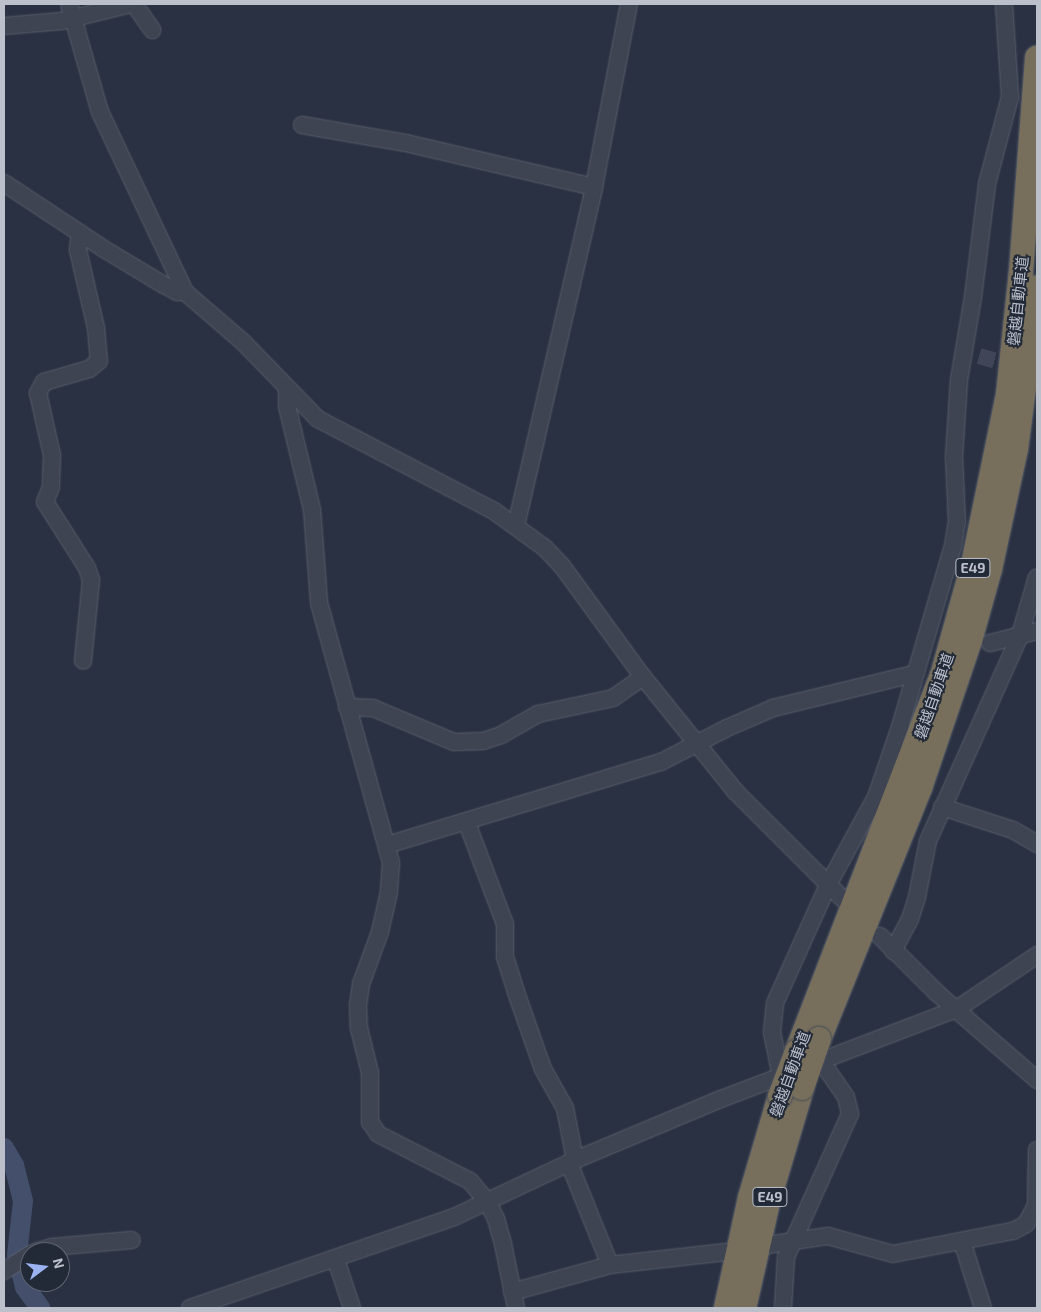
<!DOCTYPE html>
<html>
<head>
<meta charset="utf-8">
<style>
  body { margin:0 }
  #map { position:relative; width:1041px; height:1312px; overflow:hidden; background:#2a3142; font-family:"Exo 2","Noto Sans JP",sans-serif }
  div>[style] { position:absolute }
  .river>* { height:20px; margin:-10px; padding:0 10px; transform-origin:10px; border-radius:10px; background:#434f6b }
  .minor-tunnel>* { height:16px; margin-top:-8px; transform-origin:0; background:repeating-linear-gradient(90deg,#404657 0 16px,transparent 0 24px) }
  .roads { filter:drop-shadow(0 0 1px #595f6c) drop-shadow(0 0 1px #595f6c) }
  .minor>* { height:16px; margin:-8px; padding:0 8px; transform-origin:8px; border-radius:8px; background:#3e4452 }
  .highway>* { height:24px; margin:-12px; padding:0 12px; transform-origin:12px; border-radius:12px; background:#776f5b }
  .bridges { filter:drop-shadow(0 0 1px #454c59) drop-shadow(0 0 1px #454c59) }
  .highway-bridge>* { height:24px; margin:-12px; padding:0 12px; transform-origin:12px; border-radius:12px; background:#776f5b }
  span { translate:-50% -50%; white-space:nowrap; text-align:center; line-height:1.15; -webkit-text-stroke:4px #222937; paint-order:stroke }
  .shield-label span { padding:1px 4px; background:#222937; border:1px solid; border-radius:4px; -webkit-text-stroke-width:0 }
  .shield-label { font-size:14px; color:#bbc0cb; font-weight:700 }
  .street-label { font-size:15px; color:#bbc0cb }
  .frame { position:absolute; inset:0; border:5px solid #bbc0cb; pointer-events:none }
  .north { position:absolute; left:20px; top:1242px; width:50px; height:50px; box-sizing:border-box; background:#222937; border:1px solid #5f6572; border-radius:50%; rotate:75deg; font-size:14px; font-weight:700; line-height:20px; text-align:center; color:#bbc0cb }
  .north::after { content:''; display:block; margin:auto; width:18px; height:22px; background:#9bb3f1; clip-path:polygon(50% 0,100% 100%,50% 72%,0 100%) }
</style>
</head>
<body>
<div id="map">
  <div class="river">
    <i style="left:4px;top:1148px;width:20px;rotate:60deg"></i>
    <i style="left:14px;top:1165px;width:37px;rotate:76deg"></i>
    <i style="left:23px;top:1201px;width:54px;rotate:96.3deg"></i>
    <i style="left:17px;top:1255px;width:33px;rotate:76deg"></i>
    <i style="left:25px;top:1287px;width:26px;rotate:54deg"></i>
  </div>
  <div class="minor-tunnel">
    <i style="left:979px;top:356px;width:44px;rotate:15.9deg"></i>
  </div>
  <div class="roads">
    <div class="minor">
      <i style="left:69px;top:4px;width:112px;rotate:74deg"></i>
      <i style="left:100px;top:112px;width:199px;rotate:64.7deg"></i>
      <i style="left:185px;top:292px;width:77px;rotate:40.8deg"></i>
      <i style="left:243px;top:342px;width:107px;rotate:45.8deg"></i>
      <i style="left:318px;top:419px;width:199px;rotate:27.6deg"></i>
      <i style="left:494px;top:511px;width:63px;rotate:36deg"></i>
      <i style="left:545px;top:548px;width:25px;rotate:47deg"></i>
      <i style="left:562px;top:566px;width:137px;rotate:53.9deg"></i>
      <i style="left:643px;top:677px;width:146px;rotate:51.1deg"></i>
      <i style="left:735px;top:791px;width:153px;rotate:45deg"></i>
      <i style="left:134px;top:4px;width:32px;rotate:55deg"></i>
      <i style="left:4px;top:26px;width:58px;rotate:-4.9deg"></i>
      <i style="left:62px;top:21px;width:71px;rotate:-13.8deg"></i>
      <i style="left:302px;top:125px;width:106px;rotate:9.8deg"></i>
      <i style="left:406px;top:143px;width:193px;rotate:13.2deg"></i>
      <i style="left:4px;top:183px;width:120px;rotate:33.4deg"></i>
      <i style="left:104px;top:249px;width:70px;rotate:31deg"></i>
      <i style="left:164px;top:285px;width:15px;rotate:28deg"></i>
      <i style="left:177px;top:292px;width:8px"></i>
      <i style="left:80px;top:233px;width:17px;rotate:97deg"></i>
      <i style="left:78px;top:250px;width:80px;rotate:77deg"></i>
      <i style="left:96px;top:328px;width:33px;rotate:85deg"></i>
      <i style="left:99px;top:361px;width:13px;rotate:141deg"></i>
      <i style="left:89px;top:369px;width:47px;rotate:163.9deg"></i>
      <i style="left:44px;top:382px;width:13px;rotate:119deg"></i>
      <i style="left:38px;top:393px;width:64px;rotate:77.3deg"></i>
      <i style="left:52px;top:455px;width:32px;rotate:92deg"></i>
      <i style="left:51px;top:487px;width:16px;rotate:112deg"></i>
      <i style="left:45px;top:502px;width:78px;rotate:57.5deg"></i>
      <i style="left:87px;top:568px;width:13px;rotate:72deg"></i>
      <i style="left:91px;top:580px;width:81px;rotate:95.6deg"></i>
      <i style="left:287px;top:390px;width:16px;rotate:90deg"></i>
      <i style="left:287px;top:406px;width:106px;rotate:76.4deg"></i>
      <i style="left:312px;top:509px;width:94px;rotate:85.7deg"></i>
      <i style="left:319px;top:603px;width:269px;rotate:74.5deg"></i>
      <i style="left:391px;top:862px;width:30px;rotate:94deg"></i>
      <i style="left:389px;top:892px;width:41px;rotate:102.7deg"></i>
      <i style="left:380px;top:932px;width:55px;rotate:110.1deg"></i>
      <i style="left:361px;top:984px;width:21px;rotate:98deg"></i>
      <i style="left:358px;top:1005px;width:23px;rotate:88deg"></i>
      <i style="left:359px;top:1028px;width:46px;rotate:76.3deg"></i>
      <i style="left:370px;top:1073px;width:49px;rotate:90deg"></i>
      <i style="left:370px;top:1122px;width:14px;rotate:56deg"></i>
      <i style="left:378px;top:1134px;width:103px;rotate:27.1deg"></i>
      <i style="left:470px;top:1181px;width:26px;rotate:50deg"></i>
      <i style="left:487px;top:1201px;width:20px;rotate:63deg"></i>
      <i style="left:496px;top:1219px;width:26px;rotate:74deg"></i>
      <i style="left:503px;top:1244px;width:65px;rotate:78.5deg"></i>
      <i style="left:516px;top:526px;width:348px;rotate:-77deg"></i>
      <i style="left:594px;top:187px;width:186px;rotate:-79.2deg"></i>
      <i style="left:990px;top:643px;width:49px;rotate:-14.3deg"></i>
      <i style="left:347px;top:707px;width:26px;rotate:2deg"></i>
      <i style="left:373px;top:708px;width:88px;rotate:22.8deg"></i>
      <i style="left:454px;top:742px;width:29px;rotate:-2deg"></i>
      <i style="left:483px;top:741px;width:19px;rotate:-18deg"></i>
      <i style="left:501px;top:735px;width:43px;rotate:-29.6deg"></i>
      <i style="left:538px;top:714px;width:77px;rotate:-12deg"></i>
      <i style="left:613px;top:698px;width:37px;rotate:-35deg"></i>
      <i style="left:942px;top:807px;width:75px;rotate:17.9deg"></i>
      <i style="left:1013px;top:830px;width:28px;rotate:30deg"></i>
      <i style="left:467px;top:823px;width:108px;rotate:69.4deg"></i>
      <i style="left:505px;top:924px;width:33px;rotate:90deg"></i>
      <i style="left:505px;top:957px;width:43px;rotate:72.4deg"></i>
      <i style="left:518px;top:998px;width:75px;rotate:70.6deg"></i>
      <i style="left:543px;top:1069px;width:45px;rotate:60.6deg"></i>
      <i style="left:565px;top:1108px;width:53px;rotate:79.1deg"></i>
      <i style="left:387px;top:845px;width:286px;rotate:-16.9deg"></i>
      <i style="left:661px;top:762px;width:74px;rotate:-27.3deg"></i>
      <i style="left:727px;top:728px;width:50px;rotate:-23.5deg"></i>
      <i style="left:773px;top:708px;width:145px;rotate:-13.6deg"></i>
      <i style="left:880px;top:936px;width:81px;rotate:45deg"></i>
      <i style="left:937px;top:993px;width:133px;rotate:41deg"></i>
      <i style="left:893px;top:951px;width:36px;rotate:-62deg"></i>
      <i style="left:910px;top:919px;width:23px;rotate:-72deg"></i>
      <i style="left:917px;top:897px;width:57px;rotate:-78.9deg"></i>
      <i style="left:928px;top:841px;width:226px;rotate:-65.9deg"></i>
      <i style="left:1020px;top:635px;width:60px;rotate:-73.7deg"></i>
      <i style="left:781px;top:1077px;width:46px;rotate:-101.3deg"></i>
      <i style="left:772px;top:1032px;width:29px;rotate:-84deg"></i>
      <i style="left:775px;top:1003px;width:129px;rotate:-65.8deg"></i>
      <i style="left:828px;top:885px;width:100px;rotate:-61.4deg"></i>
      <i style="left:876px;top:797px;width:74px;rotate:-71.1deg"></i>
      <i style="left:900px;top:727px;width:189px;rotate:-73.7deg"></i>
      <i style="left:953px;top:546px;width:24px;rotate:-81deg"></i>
      <i style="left:957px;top:522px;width:65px;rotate:-92.6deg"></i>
      <i style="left:954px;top:457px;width:77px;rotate:-86.3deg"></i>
      <i style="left:959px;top:380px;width:84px;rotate:-80.4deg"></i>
      <i style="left:973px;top:297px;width:114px;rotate:-82.9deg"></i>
      <i style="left:987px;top:184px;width:90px;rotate:-75.2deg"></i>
      <i style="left:1010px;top:97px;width:93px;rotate:-93.7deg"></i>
      <i style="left:569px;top:1163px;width:110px;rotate:68.1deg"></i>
      <i style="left:962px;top:1241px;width:70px;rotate:72.6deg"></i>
      <i style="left:767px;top:1245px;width:62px;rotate:-8.4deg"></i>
      <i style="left:828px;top:1236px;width:67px;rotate:15.5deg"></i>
      <i style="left:893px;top:1254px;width:122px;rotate:-10.9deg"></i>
      <i style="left:1013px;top:1231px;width:15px;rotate:-28deg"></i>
      <i style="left:1026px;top:1224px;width:21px;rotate:-62deg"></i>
      <i style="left:1036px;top:1205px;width:55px;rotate:-89deg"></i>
      <i style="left:35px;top:1252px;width:18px;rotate:-16deg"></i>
      <i style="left:52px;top:1247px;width:80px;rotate:-5deg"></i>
      <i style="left:336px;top:1260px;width:51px;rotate:71.6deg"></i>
      <i style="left:4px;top:1271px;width:31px;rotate:-33deg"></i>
      <i style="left:512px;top:1292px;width:102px;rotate:-15.4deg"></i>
      <i style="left:610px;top:1265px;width:117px;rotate:-6.4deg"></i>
      <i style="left:190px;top:1308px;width:279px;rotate:-19deg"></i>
      <i style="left:454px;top:1217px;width:134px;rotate:-25.2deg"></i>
      <i style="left:575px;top:1160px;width:158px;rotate:-22.7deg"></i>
      <i style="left:721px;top:1099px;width:253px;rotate:-20.9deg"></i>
      <i style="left:957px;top:1009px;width:97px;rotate:-34deg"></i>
      <i style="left:783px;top:1308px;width:51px;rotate:-86.6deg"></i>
      <i style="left:786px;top:1257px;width:157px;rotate:-65.9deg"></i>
      <i style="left:850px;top:1114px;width:17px;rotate:-103deg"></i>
      <i style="left:846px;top:1097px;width:44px;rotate:-124.8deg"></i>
    </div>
    <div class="highway">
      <i style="left:819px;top:1039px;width:271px;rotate:-68.1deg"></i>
      <i style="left:920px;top:788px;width:159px;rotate:-71.3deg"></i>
      <i style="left:971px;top:637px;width:71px;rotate:-74.4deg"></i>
      <i style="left:990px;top:569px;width:123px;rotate:-77.8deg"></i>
      <i style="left:1016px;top:449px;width:163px;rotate:-82.6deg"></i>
      <i style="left:797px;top:1051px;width:402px;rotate:-68.9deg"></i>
      <i style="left:942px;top:676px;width:115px;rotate:-74.4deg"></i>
      <i style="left:973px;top:565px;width:174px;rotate:-78.4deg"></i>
      <i style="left:1008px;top:395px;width:124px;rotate:-84deg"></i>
      <i style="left:1021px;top:272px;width:215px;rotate:-85.7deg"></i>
      <i style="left:726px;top:1308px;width:113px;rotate:-77.7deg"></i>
      <i style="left:750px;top:1198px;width:106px;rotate:-73.6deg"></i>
      <i style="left:744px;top:1308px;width:109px;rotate:-77.2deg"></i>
      <i style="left:768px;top:1202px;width:119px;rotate:-73.4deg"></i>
    </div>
  </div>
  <div class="bridges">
    <div class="highway-bridge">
      <i style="left:802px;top:1088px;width:52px;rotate:-70.9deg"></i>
      <i style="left:780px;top:1096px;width:48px;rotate:-69.3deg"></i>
    </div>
  </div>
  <div class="shield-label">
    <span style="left:973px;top:568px">E49</span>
    <span style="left:770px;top:1197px">E49</span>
  </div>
  <div class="street-label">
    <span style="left:1018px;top:301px;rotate:-84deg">磐越自動車道</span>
    <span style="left:934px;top:696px;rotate:-71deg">磐越自動車道</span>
    <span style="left:790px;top:1074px;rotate:-70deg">磐越自動車道</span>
  </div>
  <div class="frame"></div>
  <div class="north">N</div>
</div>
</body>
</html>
